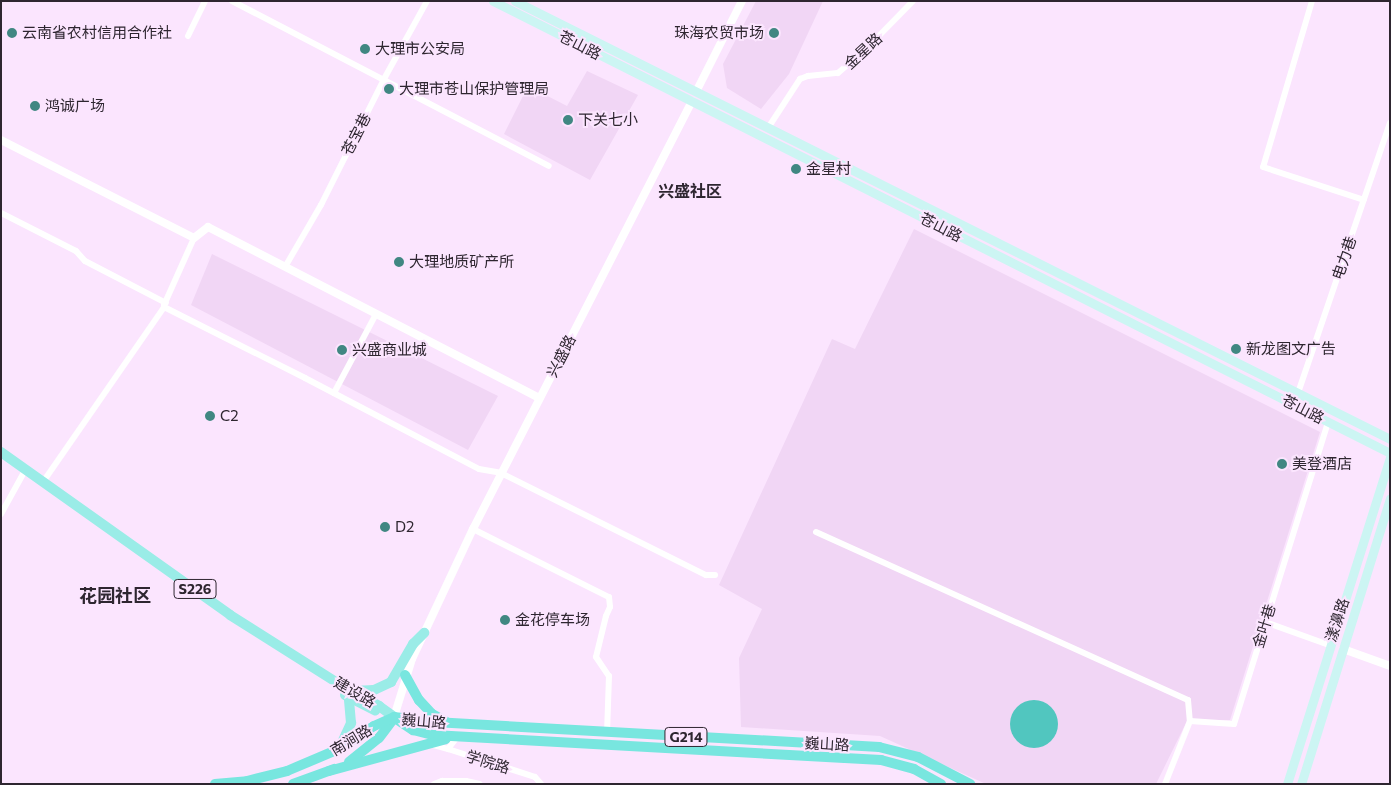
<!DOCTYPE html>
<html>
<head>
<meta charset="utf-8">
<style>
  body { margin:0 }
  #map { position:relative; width:1391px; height:785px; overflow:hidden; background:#fbe5fe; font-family:Commissioner,"Noto Sans SC",sans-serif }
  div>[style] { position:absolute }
  .built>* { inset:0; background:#f1d6f5 }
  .water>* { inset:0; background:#51c6bf }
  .round { border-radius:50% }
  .minor>* { height:6px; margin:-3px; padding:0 3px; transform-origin:3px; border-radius:3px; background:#fff }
  .tertiary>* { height:8px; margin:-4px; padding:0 4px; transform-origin:4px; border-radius:4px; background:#fff }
  .secondary>* { height:9px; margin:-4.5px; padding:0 4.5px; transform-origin:4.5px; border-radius:4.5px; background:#ccf5f3 }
  .primary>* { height:10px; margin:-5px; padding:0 5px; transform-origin:5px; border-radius:5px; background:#9aece7 }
  .trunk>* { height:10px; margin:-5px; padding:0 5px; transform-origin:5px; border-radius:5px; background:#78e6df }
  .dots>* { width:14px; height:14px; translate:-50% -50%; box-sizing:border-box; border:2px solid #fbe5fe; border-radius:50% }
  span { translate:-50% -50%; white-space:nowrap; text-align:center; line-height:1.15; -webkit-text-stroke:4px #fbe5fe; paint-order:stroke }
  .shield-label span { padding:1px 4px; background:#fbe5fe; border:1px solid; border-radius:4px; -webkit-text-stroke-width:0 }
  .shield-label { font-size:14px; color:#2e2630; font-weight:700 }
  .poi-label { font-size:15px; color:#2e2630 }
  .left { translate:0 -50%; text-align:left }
  .right { translate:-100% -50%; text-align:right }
  .street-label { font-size:15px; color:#2e2630 }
  .neighbourhood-label { font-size:16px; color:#2e2630; font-weight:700 }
  .quarter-label { font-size:18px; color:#2e2630; font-weight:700 }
  .frame { position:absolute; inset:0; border:2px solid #2e2630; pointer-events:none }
</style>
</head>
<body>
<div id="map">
  <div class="built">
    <i style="clip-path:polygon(756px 1px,823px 1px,789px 74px,761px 109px,727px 88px,723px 64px)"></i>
    <i style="clip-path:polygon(587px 71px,638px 95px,590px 180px,504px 134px,528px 86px,567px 106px)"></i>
    <i style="clip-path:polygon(914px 229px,1320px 432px,1230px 720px,1187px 721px,1156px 784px,986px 784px,880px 736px,741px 727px,739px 658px,762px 609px,719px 585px,832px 339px,855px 349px)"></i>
    <i style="clip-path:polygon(212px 254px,498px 396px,468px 450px,191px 305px)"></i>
  </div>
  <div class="water">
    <i class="round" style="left:1010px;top:700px;width:48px;height:48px"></i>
  </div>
  <div class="minor">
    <i style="left:232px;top:1px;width:357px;rotate:27.5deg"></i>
    <i style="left:1312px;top:1px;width:173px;rotate:106.4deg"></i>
    <i style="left:1263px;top:167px;width:106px;rotate:18.1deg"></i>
    <i style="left:188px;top:36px;width:39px;rotate:-64deg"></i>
    <i style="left:768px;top:128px;width:59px;rotate:-56.9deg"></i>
    <i style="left:800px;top:79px;width:9px;rotate:-21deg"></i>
    <i style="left:808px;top:76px;width:30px;rotate:-6deg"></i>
    <i style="left:838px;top:73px;width:37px;rotate:-41deg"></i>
    <i style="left:866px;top:49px;width:67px;rotate:-45.6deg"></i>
    <i style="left:1px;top:213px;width:84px;rotate:26.9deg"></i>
    <i style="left:76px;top:251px;width:13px;rotate:48deg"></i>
    <i style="left:85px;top:261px;width:91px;rotate:27.4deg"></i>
    <i style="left:285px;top:267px;width:72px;rotate:-59.9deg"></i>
    <i style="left:321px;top:205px;width:141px;rotate:-63.4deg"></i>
    <i style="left:384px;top:79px;width:89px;rotate:-61.1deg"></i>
    <i style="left:164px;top:305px;width:73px;rotate:-65.9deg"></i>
    <i style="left:334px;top:393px;width:89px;rotate:-62deg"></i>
    <i style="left:1298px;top:393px;width:285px;rotate:-71.2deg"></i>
    <i style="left:43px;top:482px;width:213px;rotate:-55.3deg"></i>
    <i style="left:164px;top:307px;width:158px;rotate:26.7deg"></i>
    <i style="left:305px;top:378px;width:196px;rotate:27.6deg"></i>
    <i style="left:479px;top:469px;width:22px;rotate:10deg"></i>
    <i style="left:501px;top:473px;width:229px;rotate:26.5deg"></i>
    <i style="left:706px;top:575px;width:9px"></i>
    <i style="left:1px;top:514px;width:46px;rotate:-61.2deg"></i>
    <i style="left:473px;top:529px;width:152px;rotate:26.6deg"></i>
    <i style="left:609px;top:597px;width:10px;rotate:84deg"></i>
    <i style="left:610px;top:607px;width:10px;rotate:114deg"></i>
    <i style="left:606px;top:616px;width:42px;rotate:103.7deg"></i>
    <i style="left:596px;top:657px;width:23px;rotate:56deg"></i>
    <i style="left:609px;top:676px;width:56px;rotate:92deg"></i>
    <i style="left:816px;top:532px;width:408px;rotate:24.3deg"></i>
    <i style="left:1188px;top:700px;width:21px;rotate:85deg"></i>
    <i style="left:1265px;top:622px;width:68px;rotate:19.8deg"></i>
    <i style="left:458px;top:736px;width:16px;rotate:128deg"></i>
    <i style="left:448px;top:749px;width:91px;rotate:17.8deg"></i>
    <i style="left:535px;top:777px;width:9px;rotate:49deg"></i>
    <i style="left:430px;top:744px;width:19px;rotate:16deg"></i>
    <i style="left:434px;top:784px;width:9px;rotate:-21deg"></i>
    <i style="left:442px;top:781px;width:24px"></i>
    <i style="left:466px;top:781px;width:14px;rotate:12deg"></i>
    <i style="left:1165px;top:784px;width:68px;rotate:-68.4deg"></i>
    <i style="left:1190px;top:721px;width:44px;rotate:3.9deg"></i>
    <i style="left:1234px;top:724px;width:316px;rotate:-72.7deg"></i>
  </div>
  <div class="tertiary">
    <i style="left:696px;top:92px;width:102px;rotate:-63.2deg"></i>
    <i style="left:1px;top:140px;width:216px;rotate:26.9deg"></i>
    <i style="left:194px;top:238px;width:18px;rotate:-38deg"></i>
    <i style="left:208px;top:227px;width:373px;rotate:27.3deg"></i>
    <i style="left:1343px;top:649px;width:50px;rotate:19.9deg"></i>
    <i style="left:394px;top:717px;width:61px;rotate:-72.8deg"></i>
    <i style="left:412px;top:659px;width:144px;rotate:-64.9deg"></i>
    <i style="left:473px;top:529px;width:481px;rotate:-62.9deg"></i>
  </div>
  <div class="secondary">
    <i style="left:493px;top:1px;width:1004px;rotate:26.74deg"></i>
    <i style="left:515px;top:1px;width:979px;rotate:26.59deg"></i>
    <i style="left:1287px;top:784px;width:342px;rotate:-72.5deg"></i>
    <i style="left:1301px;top:784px;width:299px;rotate:-72.7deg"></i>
  </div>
  <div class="primary">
    <i style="left:1px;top:452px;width:281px;rotate:35.4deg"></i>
    <i style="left:230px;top:615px;width:142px;rotate:32.3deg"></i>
    <i style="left:350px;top:691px;width:33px;rotate:27deg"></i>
    <i style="left:379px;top:706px;width:19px;rotate:36deg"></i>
    <i style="left:353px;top:691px;width:21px;rotate:-3deg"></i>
    <i style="left:374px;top:690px;width:19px;rotate:-25deg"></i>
    <i style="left:391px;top:682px;width:44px;rotate:-59.9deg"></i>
    <i style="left:413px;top:644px;width:16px;rotate:-45deg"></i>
    <i style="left:345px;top:695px;width:34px;rotate:27deg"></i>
    <i style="left:339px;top:749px;width:29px;rotate:-65deg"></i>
    <i style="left:351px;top:723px;width:25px;rotate:-95deg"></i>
  </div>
  <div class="trunk">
    <i style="left:405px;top:675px;width:29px;rotate:61deg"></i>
    <i style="left:419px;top:700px;width:19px;rotate:47deg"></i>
    <i style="left:432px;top:714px;width:15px;rotate:28deg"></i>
    <i style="left:394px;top:717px;width:40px;rotate:7.1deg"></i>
    <i style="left:434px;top:722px;width:446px;rotate:3.2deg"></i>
    <i style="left:879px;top:747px;width:40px;rotate:14.4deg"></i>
    <i style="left:918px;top:757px;width:59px;rotate:27.4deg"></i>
    <i style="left:395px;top:718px;width:22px;rotate:34deg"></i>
    <i style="left:413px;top:730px;width:21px;rotate:14deg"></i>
    <i style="left:433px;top:735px;width:449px;rotate:3.2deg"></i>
    <i style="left:881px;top:760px;width:34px;rotate:15deg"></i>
    <i style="left:914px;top:769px;width:31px;rotate:29deg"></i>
    <i style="left:349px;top:762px;width:38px;rotate:-39deg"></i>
    <i style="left:379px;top:738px;width:25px;rotate:-53deg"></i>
    <i style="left:329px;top:771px;width:121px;rotate:-15.3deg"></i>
    <i style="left:215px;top:784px;width:32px;rotate:-5deg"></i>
    <i style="left:247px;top:781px;width:41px;rotate:-14deg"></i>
    <i style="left:287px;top:771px;width:56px;rotate:-22.9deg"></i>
    <i style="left:339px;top:749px;width:42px;rotate:-33.3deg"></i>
    <i style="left:374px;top:726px;width:22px;rotate:-24deg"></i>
    <i style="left:293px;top:784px;width:44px;rotate:-20.1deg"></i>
  </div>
  <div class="dots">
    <i style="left:12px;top:33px;background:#408782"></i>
    <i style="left:774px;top:33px;background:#408782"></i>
    <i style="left:365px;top:49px;background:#408782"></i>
    <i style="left:389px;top:89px;background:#408782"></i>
    <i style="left:35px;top:106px;background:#408782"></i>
    <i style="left:568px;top:120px;background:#408782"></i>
    <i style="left:796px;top:169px;background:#408782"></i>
    <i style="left:399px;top:262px;background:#408782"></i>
    <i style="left:1236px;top:349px;background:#408782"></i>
    <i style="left:342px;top:350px;background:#408782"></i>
    <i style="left:210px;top:416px;background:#408782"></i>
    <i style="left:1282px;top:464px;background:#408782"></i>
    <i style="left:385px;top:527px;background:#408782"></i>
    <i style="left:505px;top:620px;background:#408782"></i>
  </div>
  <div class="shield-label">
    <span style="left:195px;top:589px">S226</span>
    <span style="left:686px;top:737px">G214</span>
  </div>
  <div class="poi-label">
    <span class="left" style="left:22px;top:33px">云南省农村信用合作社</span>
    <span class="right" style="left:764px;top:33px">珠海农贸市场</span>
    <span class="left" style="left:375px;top:49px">大理市公安局</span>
    <span class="left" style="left:399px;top:89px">大理市苍山保护管理局</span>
    <span class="left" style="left:45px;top:106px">鸿诚广场</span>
    <span class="left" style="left:578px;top:120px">下关七小</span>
    <span class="left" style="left:806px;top:169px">金星村</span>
    <span class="left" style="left:409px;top:262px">大理地质矿产所</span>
    <span class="left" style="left:1246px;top:349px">新龙图文广告</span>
    <span class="left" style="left:352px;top:350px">兴盛商业城</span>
    <span class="left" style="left:220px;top:416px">C2</span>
    <span class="left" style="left:1292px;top:464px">美登酒店</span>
    <span class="left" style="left:395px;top:527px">D2</span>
    <span class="left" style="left:515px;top:620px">金花停车场</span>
  </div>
  <div class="street-label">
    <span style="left:580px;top:45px;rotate:27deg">苍山路</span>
    <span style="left:863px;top:51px;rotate:-43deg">金星路</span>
    <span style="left:356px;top:134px;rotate:-63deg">苍宝巷</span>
    <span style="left:941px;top:227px;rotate:27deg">苍山路</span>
    <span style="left:1344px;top:258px;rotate:-71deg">电力巷</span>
    <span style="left:561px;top:356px;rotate:-63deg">兴盛路</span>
    <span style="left:1303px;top:409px;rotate:27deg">苍山路</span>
    <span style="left:1337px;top:620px;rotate:-72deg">漾濞路</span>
    <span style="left:1264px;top:626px;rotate:-73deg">金叶巷</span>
    <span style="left:355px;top:692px;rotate:30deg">建设路</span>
    <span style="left:424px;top:721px;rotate:5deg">巍山路</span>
    <span style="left:351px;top:740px;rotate:-31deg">南涧路</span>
    <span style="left:827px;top:744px;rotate:3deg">巍山路</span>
    <span style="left:488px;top:762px;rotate:17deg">学院路</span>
  </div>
  <div class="neighbourhood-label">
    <span style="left:690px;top:191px">兴盛社区</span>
  </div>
  <div class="quarter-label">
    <span style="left:115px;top:595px">花园社区</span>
  </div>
  <div class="frame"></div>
</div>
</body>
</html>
